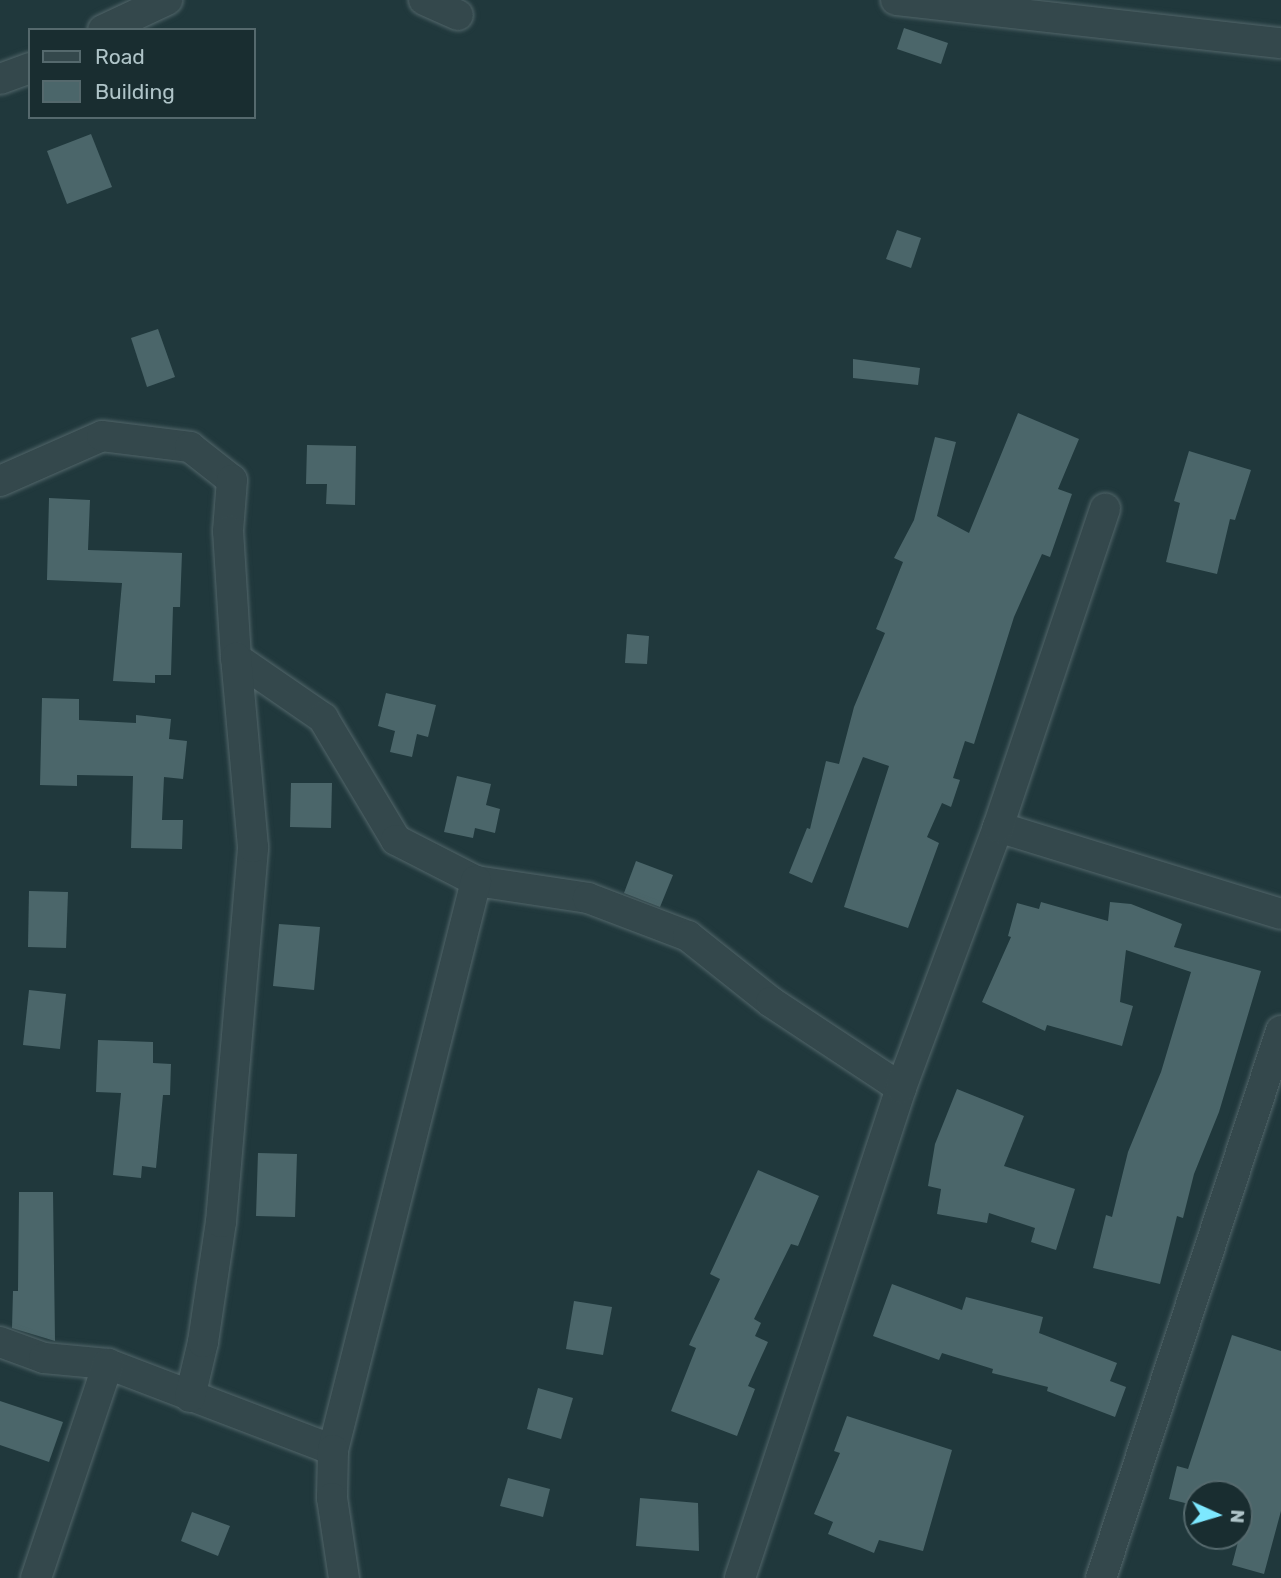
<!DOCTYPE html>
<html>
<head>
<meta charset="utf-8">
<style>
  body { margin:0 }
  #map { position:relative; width:1281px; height:1578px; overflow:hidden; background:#20383c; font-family:Rubik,sans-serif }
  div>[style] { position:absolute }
  .building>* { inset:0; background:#4b666a }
  .roads { filter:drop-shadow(0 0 2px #52666a) drop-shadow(0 0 2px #52666a) }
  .street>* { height:30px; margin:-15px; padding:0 15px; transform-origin:15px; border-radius:15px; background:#34484c }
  span { translate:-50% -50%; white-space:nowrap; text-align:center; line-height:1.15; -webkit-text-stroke:5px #192d30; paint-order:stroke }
  .legend { position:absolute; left:28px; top:28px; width:228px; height:91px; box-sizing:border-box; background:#192d30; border:2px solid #55696d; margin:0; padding:9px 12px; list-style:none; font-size:21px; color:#afc4c8 }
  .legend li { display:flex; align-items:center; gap:14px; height:35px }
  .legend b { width:35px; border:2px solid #55696d }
  .north { position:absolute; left:1183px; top:1480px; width:70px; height:70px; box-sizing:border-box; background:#192d30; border:2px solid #55696d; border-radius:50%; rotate:94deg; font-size:19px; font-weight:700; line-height:28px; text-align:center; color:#afc4c8 }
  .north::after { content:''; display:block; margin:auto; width:24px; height:32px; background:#7de8ff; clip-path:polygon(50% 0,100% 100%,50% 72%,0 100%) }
</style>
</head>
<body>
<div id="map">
  <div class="building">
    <i style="clip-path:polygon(904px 28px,948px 43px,941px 64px,897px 49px)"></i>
    <i style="clip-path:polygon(91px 134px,112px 187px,67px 204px,47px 151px)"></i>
    <i style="clip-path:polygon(897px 230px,921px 238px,911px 268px,886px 259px)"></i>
    <i style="clip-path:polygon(158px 329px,175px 377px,147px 387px,131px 338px)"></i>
    <i style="clip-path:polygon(853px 359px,920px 368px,918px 385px,853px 378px)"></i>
    <i style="clip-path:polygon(1018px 413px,1079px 439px,1058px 489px,1072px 494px,1050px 557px,1042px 554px,1014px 617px,974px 744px,965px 741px,953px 778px,960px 780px,951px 807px,942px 803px,927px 837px,939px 843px,908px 928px,844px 907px,889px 766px,863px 757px,812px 883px,789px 873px,807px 828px,810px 829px,826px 761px,839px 764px,854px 707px,885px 633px,876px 629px,903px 562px,894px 558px,914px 520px,935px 437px,956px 442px,937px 516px,969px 533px)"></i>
    <i style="clip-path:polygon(307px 445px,356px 446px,355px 505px,326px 504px,327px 484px,306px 484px)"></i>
    <i style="clip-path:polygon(1189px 451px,1251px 470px,1235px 520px,1230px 519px,1217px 574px,1166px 562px,1180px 503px,1174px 501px)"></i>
    <i style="clip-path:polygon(49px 498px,90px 500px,88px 550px,182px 553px,180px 607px,173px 607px,171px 675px,155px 675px,155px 683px,113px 681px,122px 583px,47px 580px)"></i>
    <i style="clip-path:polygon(627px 634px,649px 636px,647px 664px,625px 663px)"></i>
    <i style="clip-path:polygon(386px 693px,436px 705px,428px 737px,417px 734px,412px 757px,390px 752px,395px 731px,378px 726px)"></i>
    <i style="clip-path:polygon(42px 698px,79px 699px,79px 720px,136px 723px,136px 715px,171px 719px,169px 739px,187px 741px,183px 779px,164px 777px,162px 820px,183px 820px,182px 849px,131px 848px,133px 776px,77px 775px,77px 786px,40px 785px)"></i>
    <i style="clip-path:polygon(457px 776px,491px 784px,486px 805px,500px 809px,495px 833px,475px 828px,473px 838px,444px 832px)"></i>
    <i style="clip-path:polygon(291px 783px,332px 783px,331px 828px,290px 827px)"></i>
    <i style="clip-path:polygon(636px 861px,673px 875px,660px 907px,624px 893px)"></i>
    <i style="clip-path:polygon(29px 891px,68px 892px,66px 948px,28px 947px)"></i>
    <i style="clip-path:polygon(1041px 902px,1108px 921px,1110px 902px,1131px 904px,1182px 924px,1174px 947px,1261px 971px,1219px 1112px,1194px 1174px,1183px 1218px,1177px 1216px,1160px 1284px,1093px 1268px,1106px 1215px,1112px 1217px,1128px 1152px,1161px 1072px,1191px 972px,1126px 950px,1120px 1002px,1133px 1006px,1122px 1046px,1047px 1025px,1045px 1031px,982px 1002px,1011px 937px,1008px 936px,1017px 903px,1039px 909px)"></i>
    <i style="clip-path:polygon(279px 924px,320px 927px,314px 990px,273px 986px)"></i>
    <i style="clip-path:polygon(29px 990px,66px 994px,60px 1049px,23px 1045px)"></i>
    <i style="clip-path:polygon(98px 1040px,153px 1042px,153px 1063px,171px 1064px,170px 1095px,163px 1095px,156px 1168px,142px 1166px,141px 1178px,113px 1175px,121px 1093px,96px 1092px)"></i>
    <i style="clip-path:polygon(957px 1089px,1024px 1116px,1004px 1166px,1075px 1189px,1056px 1250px,1031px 1242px,1035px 1228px,989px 1213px,987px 1223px,937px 1214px,941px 1189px,928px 1186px,935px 1144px)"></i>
    <i style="clip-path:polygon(258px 1153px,297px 1154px,295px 1217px,256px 1216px)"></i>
    <i style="clip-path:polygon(758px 1170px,819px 1196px,798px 1246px,791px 1244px,754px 1319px,761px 1323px,755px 1336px,768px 1342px,748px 1386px,755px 1389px,737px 1436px,671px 1411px,696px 1348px,689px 1345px,720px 1279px,710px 1274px)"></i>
    <i style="clip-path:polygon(19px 1192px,53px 1192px,55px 1341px,12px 1328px,13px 1291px,18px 1291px)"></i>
    <i style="clip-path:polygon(892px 1284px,962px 1310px,966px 1297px,1043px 1317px,1039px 1333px,1117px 1363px,1110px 1381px,1126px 1387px,1115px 1417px,1047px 1391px,1048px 1387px,992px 1373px,993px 1369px,942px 1353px,939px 1360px,873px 1336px)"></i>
    <i style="clip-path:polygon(574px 1301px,612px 1307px,603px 1355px,566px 1349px)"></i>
    <i style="clip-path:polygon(1232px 1335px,1281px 1351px,1281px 1511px,1264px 1574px,1232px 1565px,1244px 1519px,1239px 1518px,1239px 1494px,1197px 1494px,1197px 1506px,1169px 1499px,1177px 1466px,1188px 1469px)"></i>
    <i style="clip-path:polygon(538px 1388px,573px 1398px,561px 1439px,527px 1429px)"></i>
    <i style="clip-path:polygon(0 1401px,63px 1422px,49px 1462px,0 1445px)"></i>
    <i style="clip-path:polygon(847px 1416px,952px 1450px,923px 1551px,879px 1540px,874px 1553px,828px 1534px,833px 1522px,814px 1514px,840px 1453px,834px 1451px)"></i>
    <i style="clip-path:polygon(508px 1478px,550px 1489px,543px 1517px,500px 1506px)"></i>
    <i style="clip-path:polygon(640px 1498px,698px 1503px,699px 1551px,636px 1546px)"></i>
    <i style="clip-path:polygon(192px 1512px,230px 1526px,218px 1556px,181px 1541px)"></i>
  </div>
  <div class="roads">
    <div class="street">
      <i style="left:424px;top:0;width:37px;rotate:24deg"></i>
      <i style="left:896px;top:0;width:387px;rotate:6.4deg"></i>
      <i style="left:103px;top:30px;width:71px;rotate:-25.1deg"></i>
      <i style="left:0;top:79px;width:32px;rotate:-20deg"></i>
      <i style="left:0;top:481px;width:111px;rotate:-23.8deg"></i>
      <i style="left:102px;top:436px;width:89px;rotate:7.1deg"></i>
      <i style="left:190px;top:447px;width:53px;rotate:38.2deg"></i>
      <i style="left:232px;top:480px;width:51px;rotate:94.5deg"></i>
      <i style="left:228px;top:531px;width:127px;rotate:86.4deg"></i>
      <i style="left:236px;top:658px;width:106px;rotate:34.6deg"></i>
      <i style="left:323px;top:718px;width:142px;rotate:59.1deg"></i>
      <i style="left:396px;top:840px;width:90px;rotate:27.1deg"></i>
      <i style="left:476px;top:881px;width:113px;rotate:8.6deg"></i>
      <i style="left:588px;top:898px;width:107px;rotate:20.8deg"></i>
      <i style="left:688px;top:936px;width:106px;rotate:38.5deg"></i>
      <i style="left:771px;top:1002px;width:156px;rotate:33.5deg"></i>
      <i style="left:998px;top:827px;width:296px;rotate:17.1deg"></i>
      <i style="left:0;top:1342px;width:47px;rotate:20deg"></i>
      <i style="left:44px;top:1358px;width:64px;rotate:5.4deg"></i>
      <i style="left:108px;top:1364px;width:241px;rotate:20.9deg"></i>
      <i style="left:333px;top:1450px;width:587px;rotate:-75.89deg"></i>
      <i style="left:190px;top:1397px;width:57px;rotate:-76.7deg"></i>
      <i style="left:203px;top:1342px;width:121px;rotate:-81.5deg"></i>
      <i style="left:221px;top:1222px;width:376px;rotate:-85.1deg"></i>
      <i style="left:253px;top:847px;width:190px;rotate:-95.1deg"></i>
      <i style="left:333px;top:1450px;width:48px;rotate:91.2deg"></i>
      <i style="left:332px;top:1498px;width:81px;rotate:81.5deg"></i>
      <i style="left:36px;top:1578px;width:226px;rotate:-71.4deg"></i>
      <i style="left:740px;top:1578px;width:516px;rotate:-71.81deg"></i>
      <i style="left:901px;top:1088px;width:278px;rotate:-69.6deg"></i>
      <i style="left:998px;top:827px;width:336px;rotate:-71.4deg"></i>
      <i style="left:1101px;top:1578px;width:576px;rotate:-71.79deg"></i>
    </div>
  </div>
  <ul class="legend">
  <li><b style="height:9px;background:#34484c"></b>Road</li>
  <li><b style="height:19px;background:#4b666a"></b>Building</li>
  </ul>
  <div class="north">N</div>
</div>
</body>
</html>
